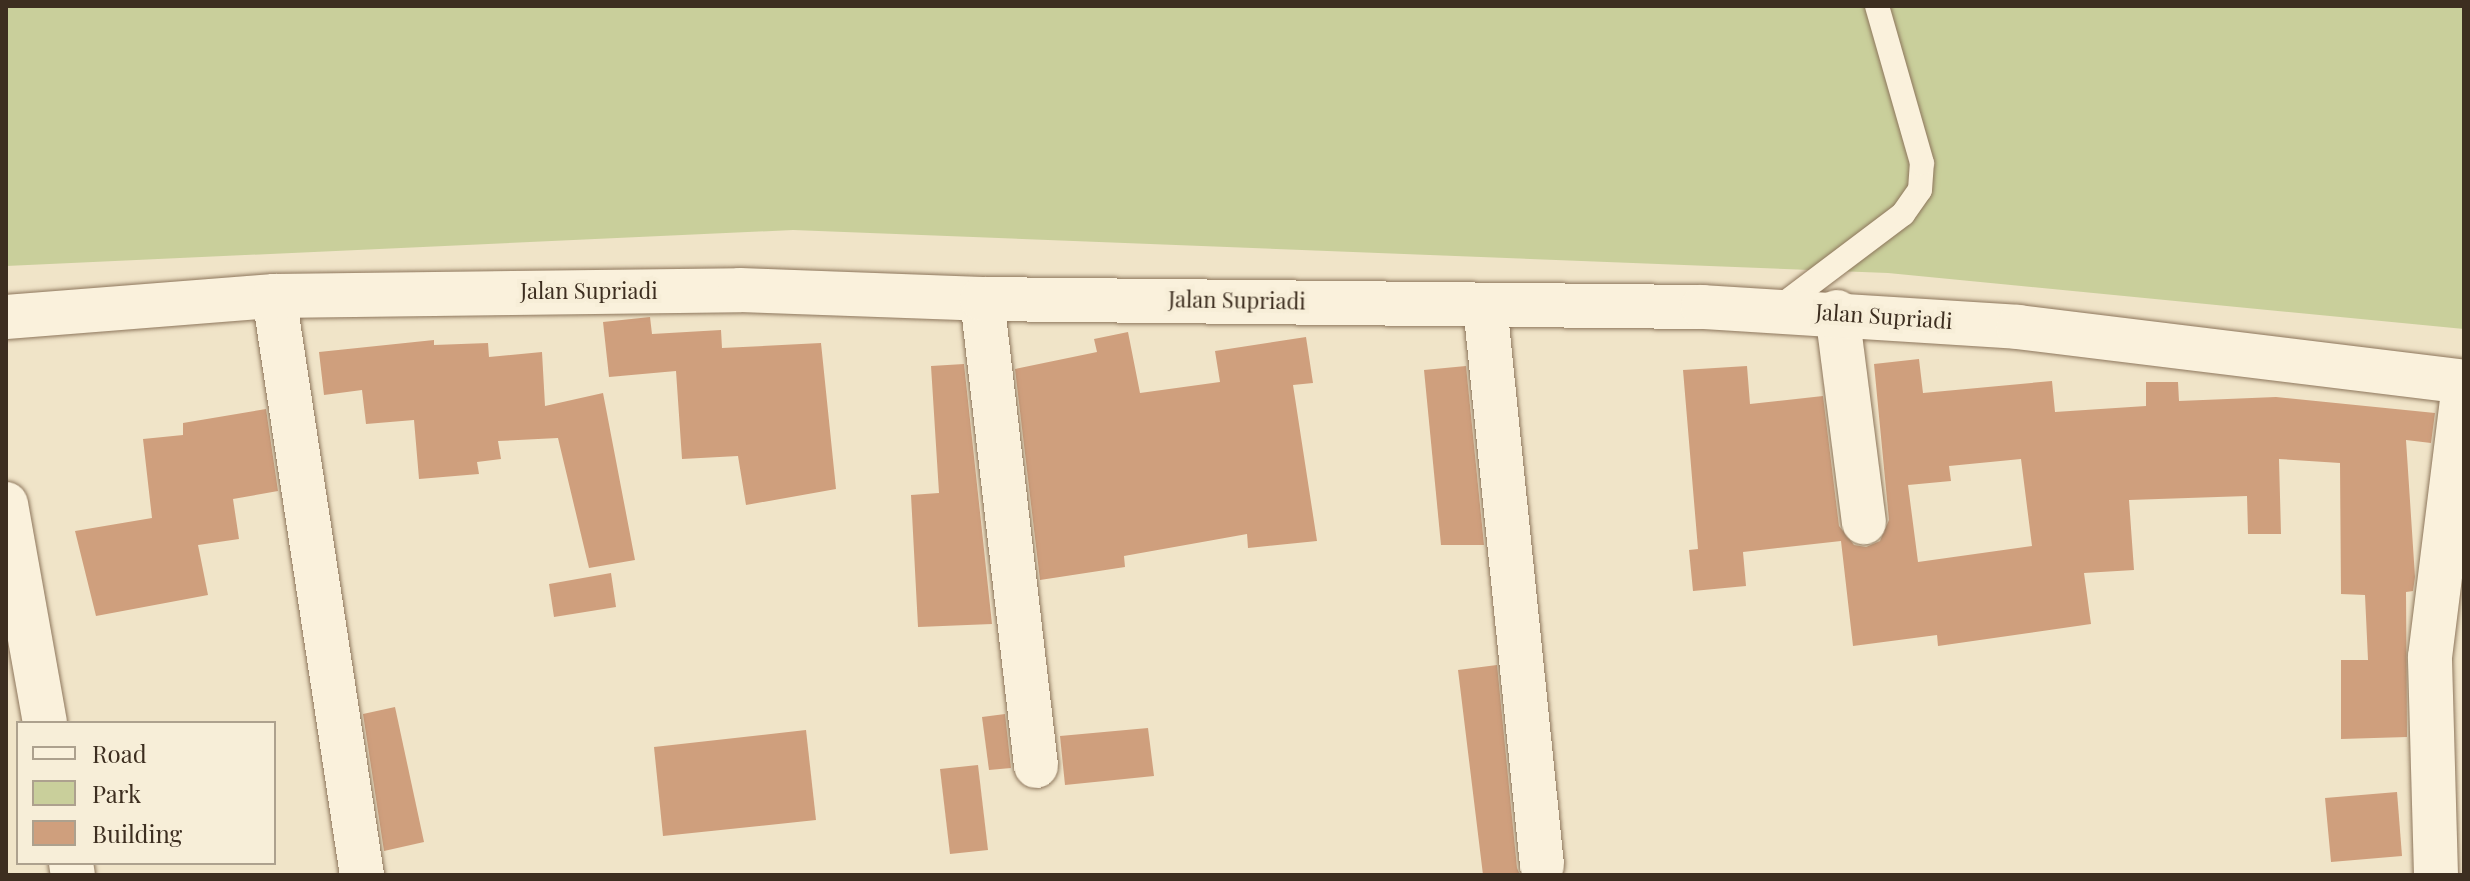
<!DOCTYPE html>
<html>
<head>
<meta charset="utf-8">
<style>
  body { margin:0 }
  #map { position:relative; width:2470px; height:881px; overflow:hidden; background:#f0e4c8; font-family:"Playfair Display",serif }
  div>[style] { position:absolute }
  .green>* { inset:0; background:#c9cf9b }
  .building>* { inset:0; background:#cf9f7d }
  .roads { filter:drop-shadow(0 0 2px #8d765c) drop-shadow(0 0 2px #8d765c) }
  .lane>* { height:24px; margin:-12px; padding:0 12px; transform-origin:12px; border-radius:12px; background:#faf1dc }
  .street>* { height:44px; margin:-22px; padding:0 22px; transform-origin:22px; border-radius:22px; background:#faf1dc }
  .secondary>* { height:44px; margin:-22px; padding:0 22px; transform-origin:22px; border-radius:22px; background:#faf1dc }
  span { translate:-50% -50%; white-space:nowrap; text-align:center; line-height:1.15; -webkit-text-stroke:8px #f7eed8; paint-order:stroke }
  .street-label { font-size:22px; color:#3d2e20 }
  .frame { position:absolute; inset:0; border:8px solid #3d2e20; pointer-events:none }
  .legend { position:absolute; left:16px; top:721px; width:260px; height:144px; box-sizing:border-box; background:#f7eed8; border:2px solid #ada18e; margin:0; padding:10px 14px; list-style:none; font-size:24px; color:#3d2e20 }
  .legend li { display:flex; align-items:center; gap:16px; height:40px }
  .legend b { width:40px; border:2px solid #ada18e }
</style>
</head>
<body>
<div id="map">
  <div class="green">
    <i style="clip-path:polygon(6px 6px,2464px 6px,2464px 329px,1888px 273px,793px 230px,6px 266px)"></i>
  </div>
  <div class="building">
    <i style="clip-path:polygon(650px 317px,652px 334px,721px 330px,722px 348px,821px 343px,836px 489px,746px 505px,738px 456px,682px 459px,676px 371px,609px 377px,603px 322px)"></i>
    <i style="clip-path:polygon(1128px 332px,1140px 393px,1220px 382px,1215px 351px,1306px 337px,1313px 383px,1293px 385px,1317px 541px,1248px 548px,1247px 534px,1124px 556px,1125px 567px,1040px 580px,1015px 369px,1097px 352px,1094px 339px)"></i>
    <i style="clip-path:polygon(434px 340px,434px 345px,488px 343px,489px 357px,542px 352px,545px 406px,603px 393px,635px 560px,589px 568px,558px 438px,498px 441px,501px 459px,477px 462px,479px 474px,419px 479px,414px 420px,366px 424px,362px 390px,324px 395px,319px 352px)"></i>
    <i style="clip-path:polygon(evenodd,1919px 359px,1923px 393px,2052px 381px,2055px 412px,2146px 406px,2146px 382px,2178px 382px,2179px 401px,2276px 397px,2435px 413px,2431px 443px,2406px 440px,2415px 577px,2413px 591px,2406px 592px,2407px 737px,2341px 739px,2341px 660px,2368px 660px,2365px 595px,2341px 594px,2340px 463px,2279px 459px,2281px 534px,2248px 534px,2247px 496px,2129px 500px,2134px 570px,2084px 573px,2091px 624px,1938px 646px,1937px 635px,1853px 646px,1841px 541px,1743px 552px,1746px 586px,1693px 591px,1689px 550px,1698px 549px,1683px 370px,1747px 366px,1750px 404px,1823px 396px,1839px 526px,1854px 545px,1866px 547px,1880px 541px,1889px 520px,1874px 364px,1919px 359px,2021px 459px,2032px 546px,1918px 562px,1908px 485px,1951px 481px,1949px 466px,2021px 459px)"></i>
    <i style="clip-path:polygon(964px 364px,992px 624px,918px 627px,911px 495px,939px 493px,931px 366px)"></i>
    <i style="clip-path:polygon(1466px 366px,1484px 545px,1441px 545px,1424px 370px)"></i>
    <i style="clip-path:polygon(266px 409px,278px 491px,233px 499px,239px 539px,198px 545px,208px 595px,96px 616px,75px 531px,152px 518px,143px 439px,183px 435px,183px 423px)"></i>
    <i style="clip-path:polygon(611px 573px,616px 607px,554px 617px,549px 584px)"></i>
    <i style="clip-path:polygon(1497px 665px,1517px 868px,1520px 875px,1483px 875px,1458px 670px)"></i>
    <i style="clip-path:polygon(395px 707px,424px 842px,384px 851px,363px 714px)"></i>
    <i style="clip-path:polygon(1005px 714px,1011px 768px,989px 770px,982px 717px)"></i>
    <i style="clip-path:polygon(1148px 728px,1154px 776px,1065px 785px,1060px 736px)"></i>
    <i style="clip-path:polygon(806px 730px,816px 820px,663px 836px,654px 747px)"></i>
    <i style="clip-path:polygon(978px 765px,988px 850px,950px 854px,940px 769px)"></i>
    <i style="clip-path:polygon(2397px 792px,2402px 856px,2331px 862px,2325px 798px)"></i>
  </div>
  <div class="roads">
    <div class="lane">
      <i style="left:1777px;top:309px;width:158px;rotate:-37deg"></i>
      <i style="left:1903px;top:214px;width:29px;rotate:-55deg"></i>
      <i style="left:1920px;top:190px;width:27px;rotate:-86deg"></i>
      <i style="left:1922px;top:163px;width:163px;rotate:-106deg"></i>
    </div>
    <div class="street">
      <i style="left:274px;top:296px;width:586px;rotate:81.36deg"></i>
      <i style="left:982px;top:299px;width:470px;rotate:83.4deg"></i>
      <i style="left:1485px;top:305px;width:563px;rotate:84.19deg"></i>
      <i style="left:1837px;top:312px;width:212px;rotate:82.7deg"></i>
      <i style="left:6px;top:504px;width:222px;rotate:79.9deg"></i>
      <i style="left:71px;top:863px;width:12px;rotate:81deg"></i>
      <i style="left:2436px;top:875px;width:218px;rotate:-91.6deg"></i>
      <i style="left:2430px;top:657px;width:275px;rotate:-82.9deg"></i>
    </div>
    <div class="secondary">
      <i style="left:6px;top:317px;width:269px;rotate:-4.5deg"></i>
      <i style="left:274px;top:296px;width:466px;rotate:-0.7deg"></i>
      <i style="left:740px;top:290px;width:242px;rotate:2.1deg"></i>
      <i style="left:982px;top:299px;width:721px;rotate:0.64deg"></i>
      <i style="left:1703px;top:307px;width:316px;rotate:3.6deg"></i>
      <i style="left:2018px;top:327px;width:449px;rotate:7deg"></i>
    </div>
  </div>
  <div class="street-label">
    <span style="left:589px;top:291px">Jalan Supriadi</span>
    <span style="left:1237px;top:300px;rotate:1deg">Jalan Supriadi</span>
    <span style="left:1884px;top:316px;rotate:4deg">Jalan Supriadi</span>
  </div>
  <div class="frame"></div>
  <ul class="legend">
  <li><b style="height:10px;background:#faf1dc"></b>Road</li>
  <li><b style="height:22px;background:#c9cf9b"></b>Park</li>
  <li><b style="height:22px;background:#cf9f7d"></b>Building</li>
  </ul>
</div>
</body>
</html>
